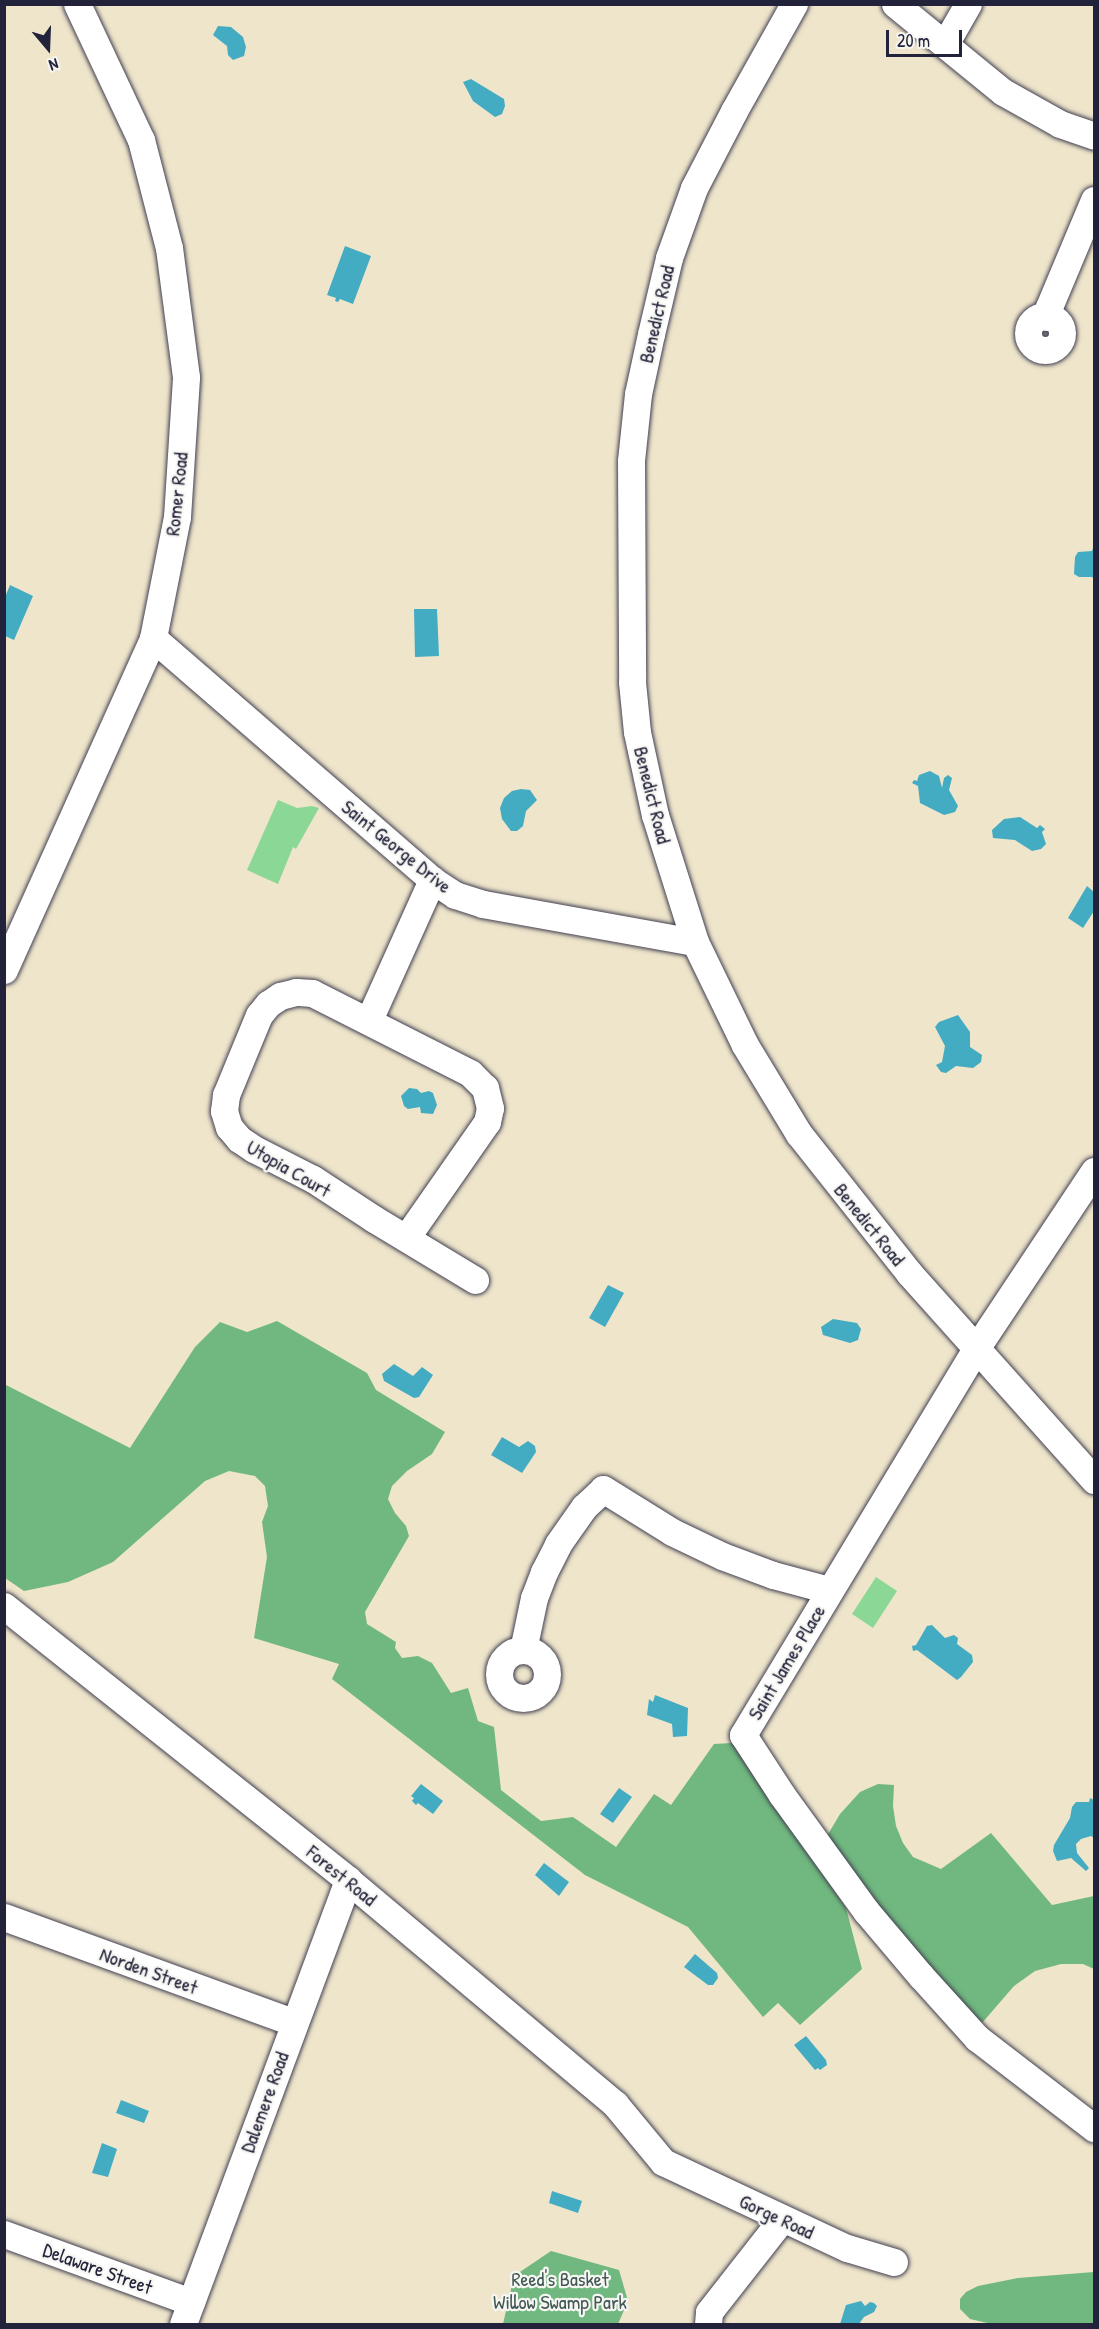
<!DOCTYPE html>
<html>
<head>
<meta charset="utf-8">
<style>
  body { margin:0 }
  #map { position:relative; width:1099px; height:2329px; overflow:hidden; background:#eee5cb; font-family:"Patrick Hand",sans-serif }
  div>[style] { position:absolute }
  .green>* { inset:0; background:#8bd896 }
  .forest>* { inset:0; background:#70b87f }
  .water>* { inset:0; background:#43acc2 }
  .roads { filter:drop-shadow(0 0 2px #413f51) drop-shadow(0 0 2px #413f51) }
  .minor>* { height:27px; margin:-13.5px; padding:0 13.5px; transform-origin:13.5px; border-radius:13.5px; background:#fff }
  .minor>.ring { margin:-13.5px; padding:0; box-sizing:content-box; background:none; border:27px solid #fff; border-radius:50% }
  span { translate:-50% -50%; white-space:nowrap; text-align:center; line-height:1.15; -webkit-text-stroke:4.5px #f6f6f2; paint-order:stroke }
  .street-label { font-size:20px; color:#22223b }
  .park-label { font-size:20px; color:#425956 }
  .frame { position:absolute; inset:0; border:6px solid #22223b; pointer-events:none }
  .north { position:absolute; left:18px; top:18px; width:60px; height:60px; -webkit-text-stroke:4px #f6f6f2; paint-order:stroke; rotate:161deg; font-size:16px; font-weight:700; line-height:24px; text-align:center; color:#22223b }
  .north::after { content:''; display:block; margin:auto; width:21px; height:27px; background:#22223b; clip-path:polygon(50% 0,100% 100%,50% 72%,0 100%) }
  .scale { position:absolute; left:886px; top:30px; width:76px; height:27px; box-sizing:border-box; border:3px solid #22223b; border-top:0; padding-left:8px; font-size:18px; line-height:21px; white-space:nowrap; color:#22223b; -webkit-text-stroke:4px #f6f6f2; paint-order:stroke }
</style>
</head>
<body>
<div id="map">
  <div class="green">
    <i style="clip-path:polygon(278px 800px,297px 808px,312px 806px,319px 808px,296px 849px,293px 847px,278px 884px,247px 870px)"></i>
    <i style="clip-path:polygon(876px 1577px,897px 1591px,873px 1628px,852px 1614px)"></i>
  </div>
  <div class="forest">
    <i style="clip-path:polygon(277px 1321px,367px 1373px,376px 1390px,445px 1432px,432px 1454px,407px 1471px,392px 1486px,388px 1499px,395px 1513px,406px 1526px,409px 1536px,365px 1612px,367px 1624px,396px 1642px,395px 1648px,402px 1658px,418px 1656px,432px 1663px,451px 1693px,468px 1688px,478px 1721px,494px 1727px,501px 1790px,541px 1821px,573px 1817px,616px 1847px,654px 1794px,671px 1805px,714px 1744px,732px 1743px,846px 1908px,862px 1969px,800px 2025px,778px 2003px,763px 2017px,688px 1927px,585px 1875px,332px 1679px,339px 1664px,254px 1638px,267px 1557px,262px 1522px,268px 1506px,265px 1486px,255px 1476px,229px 1471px,205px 1481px,113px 1562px,68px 1582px,24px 1591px,5px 1578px,4px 1384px,130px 1448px,195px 1347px,220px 1322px,247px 1332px)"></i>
    <i style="clip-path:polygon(878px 1784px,894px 1785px,893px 1806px,896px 1826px,903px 1843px,913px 1857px,941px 1869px,991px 1833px,1052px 1905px,1094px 1896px,1094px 1969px,1083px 1964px,1061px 1964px,1035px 1971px,1014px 1986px,982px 2023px,890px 1923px,827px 1836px,840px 1814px,860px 1792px)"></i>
    <i style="clip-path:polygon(551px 2251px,619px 2270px,628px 2301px,618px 2324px,503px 2324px,514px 2276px)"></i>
    <i style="clip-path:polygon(1094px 2272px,1094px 2324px,992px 2324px,970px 2319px,960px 2309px,960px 2299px,966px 2292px,978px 2286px,1018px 2278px)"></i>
  </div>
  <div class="water">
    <i style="clip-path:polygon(218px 26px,231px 27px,243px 37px,246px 47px,244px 56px,233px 60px,228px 55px,227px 46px,213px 35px)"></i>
    <i style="clip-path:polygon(471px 79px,504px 99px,505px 106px,502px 114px,495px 117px,473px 101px,463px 82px)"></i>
    <i style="clip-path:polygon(345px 246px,371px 256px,353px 304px,340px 299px,338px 302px,335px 301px,336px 298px,327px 295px)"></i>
    <i style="clip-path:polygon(1094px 545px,1094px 579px,1092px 577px,1079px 577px,1074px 574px,1075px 557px,1078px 552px,1092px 551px)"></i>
    <i style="clip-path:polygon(10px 585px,33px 596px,14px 640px,5px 636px,5px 597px)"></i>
    <i style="clip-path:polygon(414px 609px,437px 609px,439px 656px,415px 657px)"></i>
    <i style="clip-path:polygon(930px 771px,939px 776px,942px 788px,944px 778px,948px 775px,952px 778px,949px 790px,958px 806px,955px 812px,944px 815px,920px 803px,918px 786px,912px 783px,914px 780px,917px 781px,919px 775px)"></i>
    <i style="clip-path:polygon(521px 789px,530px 790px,537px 800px,526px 811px,523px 826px,517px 831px,511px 831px,502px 819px,500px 808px,504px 798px,512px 791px)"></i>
    <i style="clip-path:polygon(1020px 817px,1037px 828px,1040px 825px,1045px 829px,1042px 832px,1046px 844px,1041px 849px,1032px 851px,1015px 840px,993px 838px,992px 830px,1004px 819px)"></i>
    <i style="clip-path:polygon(1087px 886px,1094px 892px,1094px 911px,1083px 928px,1068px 918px)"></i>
    <i style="clip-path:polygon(958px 1015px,970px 1032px,970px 1047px,982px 1055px,981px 1062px,973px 1068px,956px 1066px,946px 1073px,941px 1072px,936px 1065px,942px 1062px,945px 1046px,935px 1027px,939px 1022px)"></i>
    <i style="clip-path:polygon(409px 1088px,417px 1089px,421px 1093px,429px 1091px,433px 1093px,437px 1105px,433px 1114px,421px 1113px,420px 1107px,408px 1109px,404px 1106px,401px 1096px)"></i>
    <i style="clip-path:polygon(608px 1285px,624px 1293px,605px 1327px,589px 1318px)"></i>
    <i style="clip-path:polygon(833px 1319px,857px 1323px,861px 1329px,858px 1340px,850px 1343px,823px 1335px,821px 1327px)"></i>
    <i style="clip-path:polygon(394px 1364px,413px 1376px,422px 1367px,433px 1375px,419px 1397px,414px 1398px,384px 1381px,382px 1374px)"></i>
    <i style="clip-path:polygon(502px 1437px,519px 1447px,528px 1441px,535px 1446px,536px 1452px,522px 1473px,491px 1455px)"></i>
    <i style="clip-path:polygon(932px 1625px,945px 1638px,954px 1635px,958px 1638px,957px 1644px,972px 1655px,973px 1662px,961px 1677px,957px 1680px,917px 1650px,913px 1651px,912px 1646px,916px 1645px,927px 1626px)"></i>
    <i style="clip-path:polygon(655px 1695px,688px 1708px,687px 1736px,673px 1737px,672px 1724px,647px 1715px,649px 1699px,653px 1702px)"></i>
    <i style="clip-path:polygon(421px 1784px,443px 1801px,433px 1814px,418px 1803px,416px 1805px,412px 1801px,414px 1798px,411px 1796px)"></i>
    <i style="clip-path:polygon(619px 1788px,632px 1797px,613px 1823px,600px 1814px)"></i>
    <i style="clip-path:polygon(1090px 1798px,1094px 1800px,1094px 1838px,1091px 1836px,1081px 1839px,1076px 1844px,1077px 1853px,1089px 1868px,1086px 1871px,1071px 1858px,1057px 1861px,1053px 1851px,1054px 1845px,1070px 1818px,1072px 1807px,1076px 1802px,1089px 1802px)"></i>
    <i style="clip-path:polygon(544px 1863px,569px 1882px,559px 1896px,535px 1875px)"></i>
    <i style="clip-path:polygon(695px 1954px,717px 1973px,718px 1978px,713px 1985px,708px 1985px,684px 1967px)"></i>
    <i style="clip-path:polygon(806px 2036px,826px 2060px,827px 2065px,820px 2070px,818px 2068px,815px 2070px,794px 2045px)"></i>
    <i style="clip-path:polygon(121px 2100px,149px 2111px,144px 2123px,116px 2113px)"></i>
    <i style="clip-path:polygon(102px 2143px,117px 2149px,108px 2177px,92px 2173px)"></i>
    <i style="clip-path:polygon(552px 2191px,582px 2201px,578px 2213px,549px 2203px)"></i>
    <i style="clip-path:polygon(861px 2301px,865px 2306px,870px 2302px,874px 2303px,877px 2306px,874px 2312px,864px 2317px,859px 2324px,840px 2324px,846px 2305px)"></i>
  </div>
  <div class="roads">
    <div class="minor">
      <i style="left:794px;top:4px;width:123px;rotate:119.3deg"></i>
      <i style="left:734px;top:111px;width:87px;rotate:117.5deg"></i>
      <i style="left:694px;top:188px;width:74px;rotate:109.7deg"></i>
      <i style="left:669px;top:258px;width:78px;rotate:103.3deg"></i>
      <i style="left:651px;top:334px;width:61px;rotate:102.2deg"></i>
      <i style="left:638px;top:394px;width:67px;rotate:96deg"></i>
      <i style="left:631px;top:461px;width:221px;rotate:89.7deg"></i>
      <i style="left:632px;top:682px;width:50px;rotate:84.3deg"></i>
      <i style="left:637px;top:732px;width:85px;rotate:77.8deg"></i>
      <i style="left:655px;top:815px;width:133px;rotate:72.5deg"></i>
      <i style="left:695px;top:942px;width:114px;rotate:64.1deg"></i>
      <i style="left:745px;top:1045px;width:104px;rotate:58.8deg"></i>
      <i style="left:799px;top:1134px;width:177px;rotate:51.6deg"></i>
      <i style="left:909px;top:1273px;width:278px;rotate:48.2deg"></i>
      <i style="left:895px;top:4px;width:139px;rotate:39.2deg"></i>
      <i style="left:1003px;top:92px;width:65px;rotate:29.3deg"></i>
      <i style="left:1060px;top:124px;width:36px;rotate:19deg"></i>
      <i style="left:945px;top:44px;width:46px;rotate:-60.1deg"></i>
      <i class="ring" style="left:1028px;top:316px;width:7px;height:7px"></i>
      <i style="left:1047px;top:317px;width:10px;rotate:-79deg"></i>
      <i style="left:1049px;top:307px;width:116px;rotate:-67.2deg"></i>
      <i style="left:153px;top:638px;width:369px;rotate:40.9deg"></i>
      <i style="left:432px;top:880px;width:27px;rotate:33deg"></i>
      <i style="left:455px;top:895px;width:29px;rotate:18deg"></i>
      <i style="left:483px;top:904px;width:215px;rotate:10.2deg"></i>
      <i style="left:4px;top:970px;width:364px;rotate:-65.8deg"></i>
      <i style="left:153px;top:638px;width:123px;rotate:-78.8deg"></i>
      <i style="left:177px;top:517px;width:140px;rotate:-86.3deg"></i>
      <i style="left:186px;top:377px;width:130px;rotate:-97.5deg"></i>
      <i style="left:169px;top:248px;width:112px;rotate:-104.5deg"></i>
      <i style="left:141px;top:140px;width:150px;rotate:-115.2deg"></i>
      <i style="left:369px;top:1020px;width:154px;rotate:-65.8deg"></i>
      <i style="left:1094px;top:1171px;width:211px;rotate:123.6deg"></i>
      <i style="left:977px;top:1347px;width:453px;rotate:121.1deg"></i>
      <i style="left:743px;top:1735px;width:72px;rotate:57deg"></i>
      <i style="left:782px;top:1795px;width:143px;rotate:54.1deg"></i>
      <i style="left:866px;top:1911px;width:85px;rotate:49.8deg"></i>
      <i style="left:921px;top:1976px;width:84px;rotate:47.9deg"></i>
      <i style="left:977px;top:2038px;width:148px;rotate:37.6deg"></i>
      <i style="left:406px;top:1238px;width:141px;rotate:-55.1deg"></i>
      <i style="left:487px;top:1122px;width:14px;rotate:-78deg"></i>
      <i style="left:490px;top:1108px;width:21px;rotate:-104deg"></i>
      <i style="left:485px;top:1088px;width:21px;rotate:-135deg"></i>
      <i style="left:470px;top:1073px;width:177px;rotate:-153.1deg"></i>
      <i style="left:312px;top:993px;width:16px;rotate:-176deg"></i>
      <i style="left:296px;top:992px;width:16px;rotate:166deg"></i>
      <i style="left:280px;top:996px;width:14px;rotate:146deg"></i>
      <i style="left:268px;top:1004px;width:14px;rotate:129deg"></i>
      <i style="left:259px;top:1015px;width:87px;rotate:112.4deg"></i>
      <i style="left:226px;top:1095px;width:16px;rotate:97deg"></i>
      <i style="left:224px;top:1111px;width:17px;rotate:73deg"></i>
      <i style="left:229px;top:1127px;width:16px;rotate:50deg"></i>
      <i style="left:239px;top:1139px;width:18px;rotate:34deg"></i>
      <i style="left:254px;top:1149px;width:66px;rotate:27deg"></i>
      <i style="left:313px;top:1179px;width:73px;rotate:33.3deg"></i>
      <i style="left:374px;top:1219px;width:118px;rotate:31.1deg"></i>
      <i style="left:4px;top:1606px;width:440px;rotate:38.5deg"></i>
      <i style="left:348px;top:1880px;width:349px;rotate:40deg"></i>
      <i style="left:615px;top:2104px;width:75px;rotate:50.4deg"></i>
      <i style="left:663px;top:2162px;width:203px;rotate:25.1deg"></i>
      <i style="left:847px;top:2248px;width:49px;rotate:16.6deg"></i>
      <i class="ring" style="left:499px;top:1650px;width:21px;height:21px"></i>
      <i style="left:523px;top:1650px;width:53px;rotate:-78.1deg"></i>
      <i style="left:534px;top:1598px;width:28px;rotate:-69deg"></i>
      <i style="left:544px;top:1572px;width:31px;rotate:-63deg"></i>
      <i style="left:558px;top:1544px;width:45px;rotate:-54.9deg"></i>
      <i style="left:584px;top:1507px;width:26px;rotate:-43deg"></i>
      <i style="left:603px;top:1489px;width:81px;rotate:31.9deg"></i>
      <i style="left:672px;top:1532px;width:55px;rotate:25.6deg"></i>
      <i style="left:722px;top:1556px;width:54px;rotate:20.4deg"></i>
      <i style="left:773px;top:1575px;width:58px;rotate:15deg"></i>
      <i style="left:4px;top:1917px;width:307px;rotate:20deg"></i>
      <i style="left:4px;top:2234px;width:199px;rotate:20deg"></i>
      <i style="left:183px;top:2324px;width:474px;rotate:-69.6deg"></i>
      <i style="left:708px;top:2324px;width:12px;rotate:-85deg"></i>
      <i style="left:709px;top:2312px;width:118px;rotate:-51.9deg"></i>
    </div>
  </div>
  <div class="street-label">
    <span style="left:656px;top:314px;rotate:-77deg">Benedict Road</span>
    <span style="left:176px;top:494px;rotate:-84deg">Romer Road</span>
    <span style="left:653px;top:795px;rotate:76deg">Benedict Road</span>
    <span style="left:397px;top:846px;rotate:39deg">Saint George Drive</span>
    <span style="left:289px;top:1168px;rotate:30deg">Utopia Court</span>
    <span style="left:870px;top:1224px;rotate:51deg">Benedict Road</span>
    <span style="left:786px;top:1662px;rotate:-59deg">Saint James Place</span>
    <span style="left:342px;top:1875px;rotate:39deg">Forest Road</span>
    <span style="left:149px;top:1970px;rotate:20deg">Norden Street</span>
    <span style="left:264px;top:2102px;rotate:-70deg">Dalemere Road</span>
    <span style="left:777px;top:2216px;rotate:25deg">Gorge Road</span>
    <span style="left:98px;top:2268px;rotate:20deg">Delaware Street</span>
  </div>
  <div class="park-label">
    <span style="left:560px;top:2290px">Reed's Basket<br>Willow Swamp Park</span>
  </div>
  <div class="frame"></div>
  <div class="north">N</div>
  <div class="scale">20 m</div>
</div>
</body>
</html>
